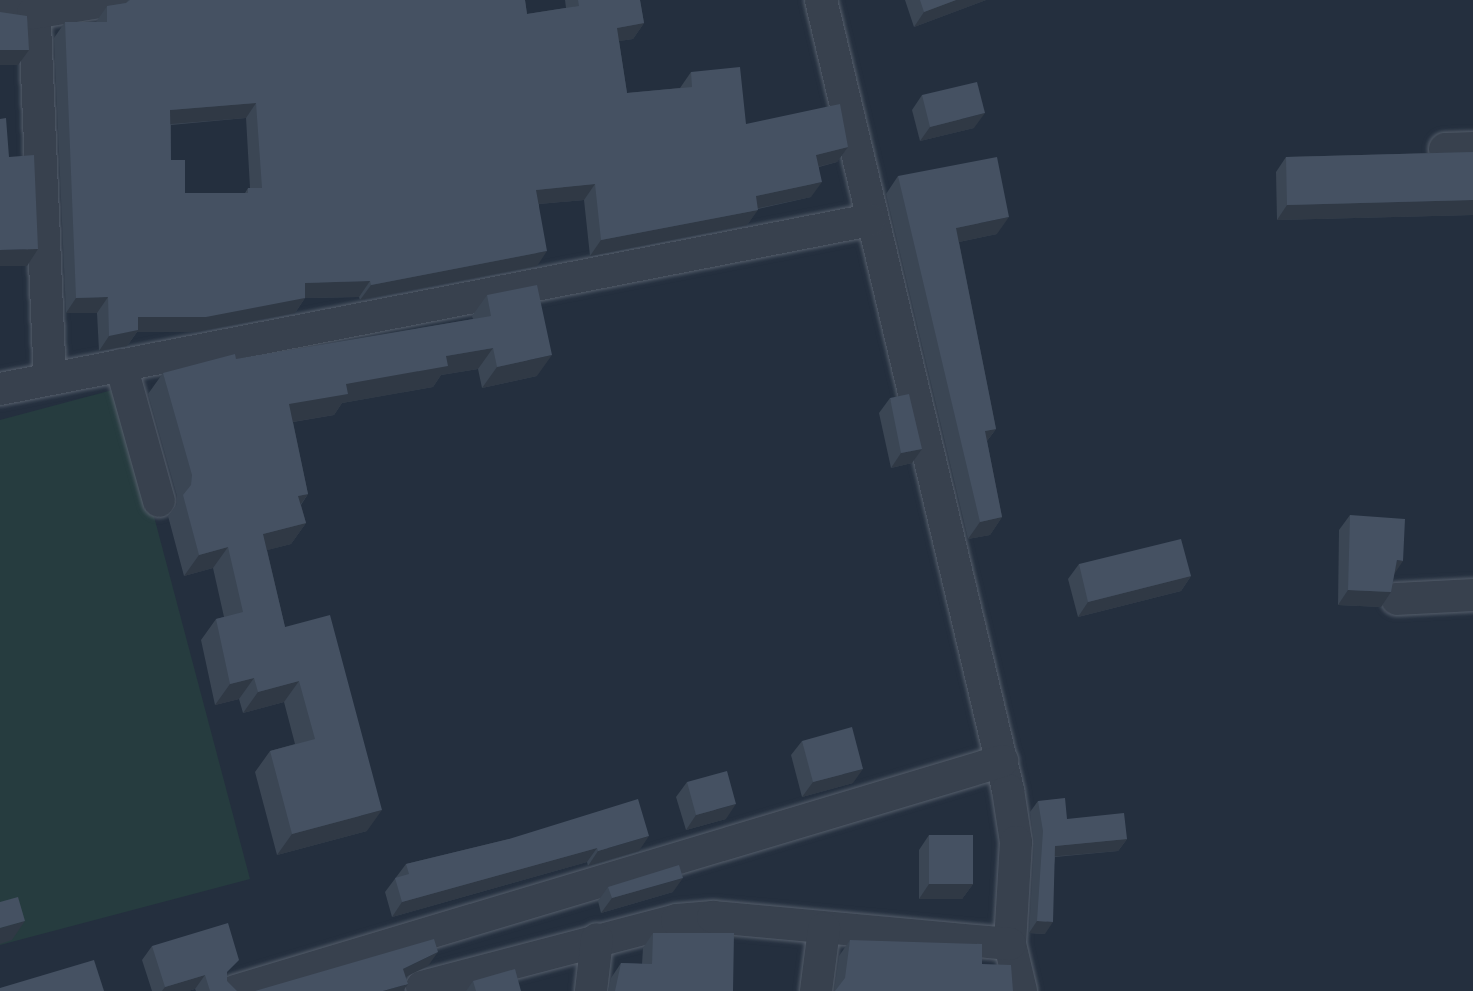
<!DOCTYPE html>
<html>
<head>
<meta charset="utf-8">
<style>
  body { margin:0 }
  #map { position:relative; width:1473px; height:991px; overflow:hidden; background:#242f3e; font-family:Raleway,sans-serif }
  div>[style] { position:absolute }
  .green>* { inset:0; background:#263c3f }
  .roads { filter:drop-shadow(0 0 2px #565f6c) drop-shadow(0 0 2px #565f6c) }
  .minor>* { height:32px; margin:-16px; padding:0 16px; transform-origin:16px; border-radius:16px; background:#38414e }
  .wall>* { inset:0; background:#3b4654 }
  .shaded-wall>* { inset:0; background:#303945 }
  .building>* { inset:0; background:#455162 }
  span { translate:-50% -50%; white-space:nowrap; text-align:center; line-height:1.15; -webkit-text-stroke:5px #1d2633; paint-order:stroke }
</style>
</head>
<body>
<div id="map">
  <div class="green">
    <i style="clip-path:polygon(120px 388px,250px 879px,0 945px,0 420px)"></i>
  </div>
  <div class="roads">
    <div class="minor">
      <i style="left:34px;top:0;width:379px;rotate:87.6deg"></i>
      <i style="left:821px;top:0;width:812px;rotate:76.68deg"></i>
      <i style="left:1008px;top:790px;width:53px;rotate:81.3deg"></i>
      <i style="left:1016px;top:842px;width:102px;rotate:93.4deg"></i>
      <i style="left:1010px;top:944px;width:48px;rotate:76.8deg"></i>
      <i style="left:0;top:12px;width:33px;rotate:2deg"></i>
      <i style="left:33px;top:13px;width:80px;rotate:-9.3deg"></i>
      <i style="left:1445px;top:149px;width:28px;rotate:-2deg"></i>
      <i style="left:121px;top:365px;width:141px;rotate:74.4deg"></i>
      <i style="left:0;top:389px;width:886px;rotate:-10.99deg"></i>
      <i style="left:1397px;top:599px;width:76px;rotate:-3deg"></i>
      <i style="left:422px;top:987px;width:264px;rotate:-14.7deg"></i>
      <i style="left:677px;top:920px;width:36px;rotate:-5deg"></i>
      <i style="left:713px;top:917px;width:298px;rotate:5.2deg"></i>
      <i style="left:235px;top:991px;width:801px;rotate:-16.69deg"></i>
      <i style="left:591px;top:991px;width:52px;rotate:-83.4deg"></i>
      <i style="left:816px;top:991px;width:63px;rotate:-82.6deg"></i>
    </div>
  </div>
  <div class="wall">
    <i style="clip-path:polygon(evenodd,128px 0,525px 0,527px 14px,566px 8px,565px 0,640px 0,644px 23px,633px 39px,619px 41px,627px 93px,680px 88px,691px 72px,746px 124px,848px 147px,837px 162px,819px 167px,811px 197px,758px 209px,747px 225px,590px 256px,584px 200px,539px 204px,537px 266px,360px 300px,359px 297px,305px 298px,295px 313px,196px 332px,137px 332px,127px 346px,99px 351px,97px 313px,66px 313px,54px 38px,65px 22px,96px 22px,107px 6px,126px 3px,128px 0,246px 118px,250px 188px,248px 188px,245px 193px,185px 193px,171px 160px,171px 125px,246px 118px)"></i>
    <i style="clip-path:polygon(905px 0,986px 0,914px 27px)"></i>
    <i style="clip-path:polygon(922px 95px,974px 128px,920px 141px,912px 110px)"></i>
    <i style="clip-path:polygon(1473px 152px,1473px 215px,1277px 220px,1276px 172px,1286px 157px)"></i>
    <i style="clip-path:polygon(898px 176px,997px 234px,959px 242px,996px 429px,987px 441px,1002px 517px,990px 535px,968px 539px,886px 194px)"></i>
    <i style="clip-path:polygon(487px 295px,537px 376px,482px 388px,478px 369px,441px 375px,433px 387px,342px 403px,334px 415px,293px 422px,308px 494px,301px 505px,306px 523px,291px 544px,267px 550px,285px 627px,367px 831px,277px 855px,255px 772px,270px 751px,295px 744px,284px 702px,243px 713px,239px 699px,215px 705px,201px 640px,216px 619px,224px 617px,213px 568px,184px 576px,168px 516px,177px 504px,177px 496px,148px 394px,163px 373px,473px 319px,472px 316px)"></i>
    <i style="clip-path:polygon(890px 398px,912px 463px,891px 468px,879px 413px)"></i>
    <i style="clip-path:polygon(1350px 515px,1394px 573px,1391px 592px,1381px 607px,1338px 605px,1339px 530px)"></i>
    <i style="clip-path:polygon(1079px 564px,1191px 576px,1181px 591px,1078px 617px,1068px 579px)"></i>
    <i style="clip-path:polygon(802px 741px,853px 783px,802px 797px,791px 755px)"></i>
    <i style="clip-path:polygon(687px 782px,726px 819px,686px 830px,676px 797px)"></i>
    <i style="clip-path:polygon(1038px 801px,1067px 819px,1127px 839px,1118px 851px,1055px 857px,1045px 934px,1029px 933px,1034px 843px,1030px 812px)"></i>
    <i style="clip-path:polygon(929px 835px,973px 884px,962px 899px,919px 899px,919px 850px)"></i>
    <i style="clip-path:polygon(509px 839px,639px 851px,588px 866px,587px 862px,392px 917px,385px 892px,406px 864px)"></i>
    <i style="clip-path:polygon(608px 887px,673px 892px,601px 913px,598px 901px)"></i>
    <i style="clip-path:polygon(653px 933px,733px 991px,608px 991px,611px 978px,621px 963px,642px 964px,643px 948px)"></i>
    <i style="clip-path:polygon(850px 940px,982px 964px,1013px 991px,834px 991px,839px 956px)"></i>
    <i style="clip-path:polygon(152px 946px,227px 976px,227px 981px,237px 991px,196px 991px,195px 989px,188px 991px,152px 991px,142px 960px)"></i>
    <i style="clip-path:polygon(473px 981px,521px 991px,466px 991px)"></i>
  </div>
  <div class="shaded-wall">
    <i style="clip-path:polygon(956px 0,986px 0,914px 27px,924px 12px)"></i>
    <i style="clip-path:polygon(644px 23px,633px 39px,606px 43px,617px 28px)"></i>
    <i style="clip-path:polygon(0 50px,29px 50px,18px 65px,0 65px)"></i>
    <i style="clip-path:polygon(256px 103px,246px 118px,159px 125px,170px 110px)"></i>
    <i style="clip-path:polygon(985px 113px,974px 128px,920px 141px,930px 127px)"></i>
    <i style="clip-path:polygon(848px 147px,837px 162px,805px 170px,816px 155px)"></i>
    <i style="clip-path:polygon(822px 182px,811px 197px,745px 211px,756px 196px)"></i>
    <i style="clip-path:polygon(595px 184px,584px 200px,526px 205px,536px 190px)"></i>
    <i style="clip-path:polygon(1473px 200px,1473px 215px,1277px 220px,1287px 205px)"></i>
    <i style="clip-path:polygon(758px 210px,747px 225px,590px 256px,601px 240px)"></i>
    <i style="clip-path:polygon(1009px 217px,997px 234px,944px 245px,956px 228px)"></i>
    <i style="clip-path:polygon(38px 249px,27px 266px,0 266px,0 250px)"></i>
    <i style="clip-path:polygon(547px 251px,537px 266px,360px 300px,371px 285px)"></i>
    <i style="clip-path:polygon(370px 281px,359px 297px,305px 298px,295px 313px,196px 332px,137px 332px,127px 346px,99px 351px,109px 336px,138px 317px,305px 283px)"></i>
    <i style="clip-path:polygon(108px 297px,97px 313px,66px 313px,76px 298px)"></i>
    <i style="clip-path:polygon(493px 348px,478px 369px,441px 375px,433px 387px,342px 403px,334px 415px,274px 425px,289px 404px,346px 384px,446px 356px)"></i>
    <i style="clip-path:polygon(552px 355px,537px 376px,482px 388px,497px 367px)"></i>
    <i style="clip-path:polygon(996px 429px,983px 446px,985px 431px)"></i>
    <i style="clip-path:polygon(922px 449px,912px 463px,891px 468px,901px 453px)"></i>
    <i style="clip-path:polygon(308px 494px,293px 515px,298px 496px)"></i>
    <i style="clip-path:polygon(1002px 517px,990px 535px,968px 539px,980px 522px)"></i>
    <i style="clip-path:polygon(306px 523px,291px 544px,248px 555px,263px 534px)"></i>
    <i style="clip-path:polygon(228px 547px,213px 568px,184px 576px,199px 555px)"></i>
    <i style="clip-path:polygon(1397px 560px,1403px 561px,1393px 576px)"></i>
    <i style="clip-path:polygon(1191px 576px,1181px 591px,1078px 617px,1088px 602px)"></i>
    <i style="clip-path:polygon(1348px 590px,1391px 592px,1381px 607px,1338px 605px)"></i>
    <i style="clip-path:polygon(254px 678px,239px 699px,215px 705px,230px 684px)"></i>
    <i style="clip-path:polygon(299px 681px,284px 702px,243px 713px,258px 692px)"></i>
    <i style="clip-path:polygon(863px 769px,853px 783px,802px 797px,813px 782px)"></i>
    <i style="clip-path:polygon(736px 804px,726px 819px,686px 830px,696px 815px)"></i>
    <i style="clip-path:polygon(382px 810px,367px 831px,277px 855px,292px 834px)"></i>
    <i style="clip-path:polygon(649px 836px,639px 851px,588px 866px,598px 851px)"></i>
    <i style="clip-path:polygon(1127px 839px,1118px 851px,1047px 857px,1055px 846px)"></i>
    <i style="clip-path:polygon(597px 848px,587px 862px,392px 917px,402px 902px)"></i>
    <i style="clip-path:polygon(683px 878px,673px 892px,601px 913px,612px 898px)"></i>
    <i style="clip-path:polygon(929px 884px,973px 884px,962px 899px,919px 899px)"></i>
    <i style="clip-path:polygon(25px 921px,12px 940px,0 944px,0 928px)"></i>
    <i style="clip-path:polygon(1037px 921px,1053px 922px,1045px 934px,1029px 933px)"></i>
    <i style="clip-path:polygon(438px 952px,428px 966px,393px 983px,403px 969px)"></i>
    <i style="clip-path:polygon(205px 975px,195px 989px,188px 991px,162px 991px,165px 987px)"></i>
    <i style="clip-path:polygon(408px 984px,403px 991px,383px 991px)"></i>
  </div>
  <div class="building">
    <i style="clip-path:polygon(evenodd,130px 0,525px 0,527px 14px,579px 6px,578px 0,640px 0,644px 23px,617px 28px,627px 93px,692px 87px,691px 72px,740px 67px,746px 124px,840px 104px,848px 147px,816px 155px,822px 182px,756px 196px,758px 210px,601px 240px,595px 184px,536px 190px,547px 251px,371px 285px,370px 281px,305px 283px,305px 298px,206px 317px,138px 317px,138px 330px,109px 336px,108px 297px,76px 298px,65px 22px,107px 22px,107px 6px,126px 3px,130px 0,256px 103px,262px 188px,248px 188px,248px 193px,185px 193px,185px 160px,171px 160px,170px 110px,256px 103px)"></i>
    <i style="clip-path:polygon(920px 0,956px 0,924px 12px)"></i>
    <i style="clip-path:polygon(0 12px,27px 16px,29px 50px,0 50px)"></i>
    <i style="clip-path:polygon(977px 82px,985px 113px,930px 127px,922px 95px)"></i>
    <i style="clip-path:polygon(6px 118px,9px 157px,34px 155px,38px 249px,0 250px,0 119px)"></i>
    <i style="clip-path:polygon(1473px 152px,1473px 200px,1287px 205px,1286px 157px)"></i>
    <i style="clip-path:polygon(997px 157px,1009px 217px,956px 228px,996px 429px,985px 431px,1002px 517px,980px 522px,898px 176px)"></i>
    <i style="clip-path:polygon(537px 285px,552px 355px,497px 367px,493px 348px,446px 356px,448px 366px,346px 384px,348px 394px,289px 404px,308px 494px,298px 496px,306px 523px,263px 534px,285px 627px,330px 615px,382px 810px,292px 834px,270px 751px,315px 739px,299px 681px,258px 692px,254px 678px,230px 684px,216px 619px,243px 612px,228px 547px,199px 555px,183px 495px,191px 485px,192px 475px,163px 373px,235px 354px,236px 359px,491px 316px,487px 295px)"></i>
    <i style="clip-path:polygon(909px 394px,922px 449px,901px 453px,890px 398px)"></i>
    <i style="clip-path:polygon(1350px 515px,1405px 519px,1403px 561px,1397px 560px,1391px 592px,1348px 590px)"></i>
    <i style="clip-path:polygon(1181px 539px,1191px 576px,1088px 602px,1079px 564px)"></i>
    <i style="clip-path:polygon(852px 727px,863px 769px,813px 782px,802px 741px)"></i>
    <i style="clip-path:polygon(727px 771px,736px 804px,696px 815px,687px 782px)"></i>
    <i style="clip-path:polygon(1065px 798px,1067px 819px,1124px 813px,1127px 839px,1055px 846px,1053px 922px,1037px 921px,1043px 831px,1038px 801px)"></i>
    <i style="clip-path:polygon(638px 799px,649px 836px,598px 851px,597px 848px,402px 902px,395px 878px,409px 874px,406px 864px,509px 839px)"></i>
    <i style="clip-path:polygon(929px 835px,973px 835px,973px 884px,929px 884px)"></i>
    <i style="clip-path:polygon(679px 865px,683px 878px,612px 898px,608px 887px)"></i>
    <i style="clip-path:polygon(18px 897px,25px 921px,0 928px,0 902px)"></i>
    <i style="clip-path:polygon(228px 923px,239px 960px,227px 972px,227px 981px,237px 991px,210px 991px,205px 975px,165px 987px,152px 946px)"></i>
    <i style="clip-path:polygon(653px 933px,734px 933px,733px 991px,615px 991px,621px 963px,652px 964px)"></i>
    <i style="clip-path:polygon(434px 939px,438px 952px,403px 969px,408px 984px,383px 991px,255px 991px)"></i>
    <i style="clip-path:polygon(850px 940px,982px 944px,982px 964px,1011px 965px,1013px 991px,835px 991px,845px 978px)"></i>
    <i style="clip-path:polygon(94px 960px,104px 991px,0 991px,0 988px)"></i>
    <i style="clip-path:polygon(515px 969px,521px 991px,476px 991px,473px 981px)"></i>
  </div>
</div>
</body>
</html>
